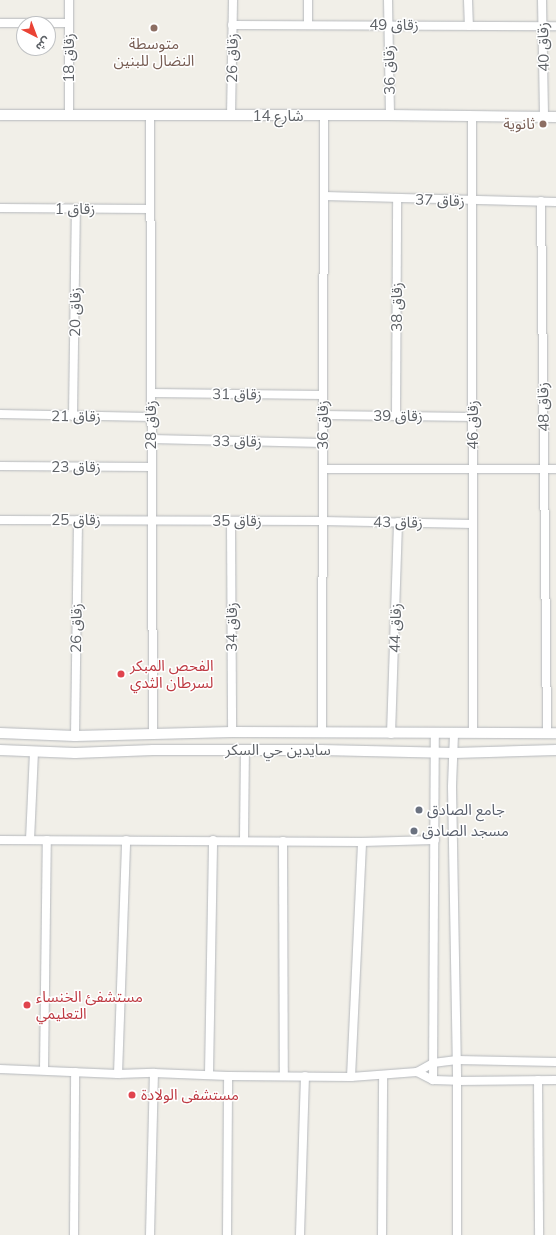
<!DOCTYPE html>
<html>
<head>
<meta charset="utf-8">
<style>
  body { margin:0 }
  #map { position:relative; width:556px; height:1235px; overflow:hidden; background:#f1efe8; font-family:Mulish,"Noto Sans Arabic",sans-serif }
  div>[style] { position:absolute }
  .roads { filter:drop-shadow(0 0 1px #b5b8bc) drop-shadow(0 0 1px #b5b8bc) }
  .minor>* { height:8px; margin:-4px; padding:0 4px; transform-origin:4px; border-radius:4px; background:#fff }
  .tertiary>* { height:10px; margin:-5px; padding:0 5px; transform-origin:5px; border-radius:5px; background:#fff }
  .dots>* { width:11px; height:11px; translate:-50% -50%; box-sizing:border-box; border:2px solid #fff; border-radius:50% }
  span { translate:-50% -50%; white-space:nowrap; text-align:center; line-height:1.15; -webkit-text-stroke:3px #fff; paint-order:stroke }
  .street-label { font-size:15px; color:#5f6368 }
  .education-label { font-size:15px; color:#785e54 }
  .right { translate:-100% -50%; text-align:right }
  .health-label { font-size:15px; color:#be3a42 }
  .left { translate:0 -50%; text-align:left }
  .worship-label { font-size:15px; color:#5b616d }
  .north { position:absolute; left:16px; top:16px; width:40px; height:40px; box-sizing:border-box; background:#fff; border:1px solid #bfc1c3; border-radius:50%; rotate:138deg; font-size:11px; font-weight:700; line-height:16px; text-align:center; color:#5f6368 }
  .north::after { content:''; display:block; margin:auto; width:14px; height:18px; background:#ea4335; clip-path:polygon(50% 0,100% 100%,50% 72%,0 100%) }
</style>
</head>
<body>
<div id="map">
  <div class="roads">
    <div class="minor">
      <i style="left:69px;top:0;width:115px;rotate:90deg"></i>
      <i style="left:388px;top:0;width:115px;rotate:89deg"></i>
      <i style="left:468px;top:0;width:26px;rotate:88deg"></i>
      <i style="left:542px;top:0;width:117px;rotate:89deg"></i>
      <i style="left:0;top:23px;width:69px"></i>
      <i style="left:232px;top:25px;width:324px;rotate:0.2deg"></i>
      <i style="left:308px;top:25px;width:25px;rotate:-90deg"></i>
      <i style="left:150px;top:116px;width:617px;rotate:89.72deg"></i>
      <i style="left:231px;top:116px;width:116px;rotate:-89deg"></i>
      <i style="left:472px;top:117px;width:616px;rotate:89.91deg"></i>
      <i style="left:324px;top:196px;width:232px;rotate:1.5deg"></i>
      <i style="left:541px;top:201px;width:532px;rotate:89.35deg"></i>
      <i style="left:0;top:208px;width:150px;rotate:0.4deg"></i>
      <i style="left:151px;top:393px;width:172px;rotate:0.7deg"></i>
      <i style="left:0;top:414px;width:151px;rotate:1.1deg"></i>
      <i style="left:323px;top:415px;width:150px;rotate:0.8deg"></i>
      <i style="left:73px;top:416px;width:207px;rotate:-89.2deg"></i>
      <i style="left:396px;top:416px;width:218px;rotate:-89.7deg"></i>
      <i style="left:151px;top:439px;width:172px;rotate:1.3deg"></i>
      <i style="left:0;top:466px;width:152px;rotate:0.4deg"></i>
      <i style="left:323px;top:469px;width:233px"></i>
      <i style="left:0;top:520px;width:322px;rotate:0.2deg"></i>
      <i style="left:322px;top:521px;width:151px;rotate:1.1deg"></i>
      <i style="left:231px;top:521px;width:211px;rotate:89.7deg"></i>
      <i style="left:322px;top:733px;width:617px;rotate:-89.81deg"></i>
      <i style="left:391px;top:734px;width:212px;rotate:-88.1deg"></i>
      <i style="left:454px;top:734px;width:53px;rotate:92.2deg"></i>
      <i style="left:452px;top:787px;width:294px;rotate:89deg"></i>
      <i style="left:457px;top:1081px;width:154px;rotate:90deg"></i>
      <i style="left:75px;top:736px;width:216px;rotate:-89.2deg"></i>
      <i style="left:0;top:840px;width:362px;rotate:0.3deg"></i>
      <i style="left:362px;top:842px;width:73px;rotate:-1.6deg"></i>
      <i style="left:30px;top:840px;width:89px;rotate:-87.4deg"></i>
      <i style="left:244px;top:840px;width:90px;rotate:-89.4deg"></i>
      <i style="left:283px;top:841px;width:235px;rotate:89.8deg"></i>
      <i style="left:0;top:1069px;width:118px;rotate:2.4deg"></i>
      <i style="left:118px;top:1074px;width:36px;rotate:-2deg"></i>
      <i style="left:154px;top:1073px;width:74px;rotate:2.3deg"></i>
      <i style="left:228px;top:1076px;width:123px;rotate:0.5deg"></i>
      <i style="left:351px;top:1077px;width:66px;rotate:-4.3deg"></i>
      <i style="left:417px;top:1072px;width:18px;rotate:-29deg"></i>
      <i style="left:433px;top:1063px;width:24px;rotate:-7deg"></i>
      <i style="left:457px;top:1060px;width:99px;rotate:1.2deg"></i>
      <i style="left:44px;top:1070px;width:230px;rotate:-89.3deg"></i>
      <i style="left:417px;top:1072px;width:18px;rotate:27deg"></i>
      <i style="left:433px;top:1080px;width:24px;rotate:2deg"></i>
      <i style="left:457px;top:1081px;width:99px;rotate:-0.6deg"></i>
      <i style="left:118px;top:1074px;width:234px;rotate:-88deg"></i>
      <i style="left:209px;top:1074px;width:234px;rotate:-89deg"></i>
      <i style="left:351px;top:1077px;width:235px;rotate:-87.3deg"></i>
      <i style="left:433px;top:1080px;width:346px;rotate:-89.7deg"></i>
      <i style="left:538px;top:1080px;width:155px;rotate:89.6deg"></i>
      <i style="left:74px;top:1235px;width:163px;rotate:-89.6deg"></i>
      <i style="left:150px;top:1235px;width:162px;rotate:-88.6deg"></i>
      <i style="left:227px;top:1235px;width:159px;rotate:-89.6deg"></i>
      <i style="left:300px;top:1235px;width:159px;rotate:-88.2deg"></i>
      <i style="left:382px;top:1235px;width:160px;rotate:-89.6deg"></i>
    </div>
    <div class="tertiary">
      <i style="left:0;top:115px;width:390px"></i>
      <i style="left:390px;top:115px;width:166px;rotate:0.7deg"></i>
      <i style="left:0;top:733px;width:75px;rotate:2.3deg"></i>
      <i style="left:75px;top:736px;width:157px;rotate:-1.5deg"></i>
      <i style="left:232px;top:732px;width:324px;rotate:0.2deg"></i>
      <i style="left:0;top:750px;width:75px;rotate:2.3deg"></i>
      <i style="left:75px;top:753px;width:78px;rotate:-2.2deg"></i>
      <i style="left:153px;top:750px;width:168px"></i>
      <i style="left:321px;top:750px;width:133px;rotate:1.3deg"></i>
      <i style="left:454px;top:753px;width:102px;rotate:-1.7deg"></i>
    </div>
  </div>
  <div class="dots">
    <i style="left:154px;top:28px;background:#8d6e63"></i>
    <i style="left:543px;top:124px;background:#8d6e63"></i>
    <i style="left:121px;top:674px;background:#e0444e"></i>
    <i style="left:419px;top:810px;background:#6b7280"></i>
    <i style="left:414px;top:831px;background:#6b7280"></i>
    <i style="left:27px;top:1005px;background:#e0444e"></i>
    <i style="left:132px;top:1095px;background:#e0444e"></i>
  </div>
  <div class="street-label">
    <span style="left:394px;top:25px">زقاق 49</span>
    <span style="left:543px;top:47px;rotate:-91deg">زقاق 40</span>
    <span style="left:69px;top:58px;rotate:-90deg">زقاق 18</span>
    <span style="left:232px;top:58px;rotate:-89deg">زقاق 26</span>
    <span style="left:389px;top:70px;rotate:-91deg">زقاق 36</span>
    <span style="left:278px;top:116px">شارع 14</span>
    <span style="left:440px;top:200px;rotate:2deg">زقاق 37</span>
    <span style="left:75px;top:209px">زقاق 1</span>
    <span style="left:397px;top:307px;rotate:-90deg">زقاق 38</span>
    <span style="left:75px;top:312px;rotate:-89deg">زقاق 20</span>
    <span style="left:237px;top:394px;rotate:1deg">زقاق 31</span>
    <span style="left:543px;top:407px;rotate:-91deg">زقاق 48</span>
    <span style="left:76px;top:416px;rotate:1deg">زقاق 21</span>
    <span style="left:398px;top:416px">زقاق 39</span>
    <span style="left:151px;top:425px;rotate:-90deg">زقاق 28</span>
    <span style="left:323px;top:425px;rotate:-90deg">زقاق 36</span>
    <span style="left:473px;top:425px;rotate:-90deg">زقاق 46</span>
    <span style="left:237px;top:441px;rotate:1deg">زقاق 33</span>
    <span style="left:76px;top:467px">زقاق 23</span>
    <span style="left:76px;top:520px">زقاق 25</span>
    <span style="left:237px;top:521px">زقاق 35</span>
    <span style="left:398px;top:522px;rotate:1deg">زقاق 43</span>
    <span style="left:232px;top:627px;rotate:-90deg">زقاق 34</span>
    <span style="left:76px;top:628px;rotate:-89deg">زقاق 26</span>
    <span style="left:395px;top:628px;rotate:-88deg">زقاق 44</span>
    <span style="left:278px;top:750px">سايدين حي السكر</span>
  </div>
  <div class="education-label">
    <span style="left:154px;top:52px">متوسطة<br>النضال للبنين</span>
    <span class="right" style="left:535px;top:124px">ثانوية</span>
  </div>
  <div class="health-label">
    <span class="left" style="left:130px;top:674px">الفحص المبكر<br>لسرطان الثدي</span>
    <span class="left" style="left:36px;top:1005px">مستشفئ الخنساء<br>التعليمي</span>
    <span class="left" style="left:141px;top:1095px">مستشفى الولادة</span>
  </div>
  <div class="worship-label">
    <span class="left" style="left:427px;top:810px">جامع الصادق</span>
    <span class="left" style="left:422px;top:831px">مسجد الصادق</span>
  </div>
  <div class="north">ش</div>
</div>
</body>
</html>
